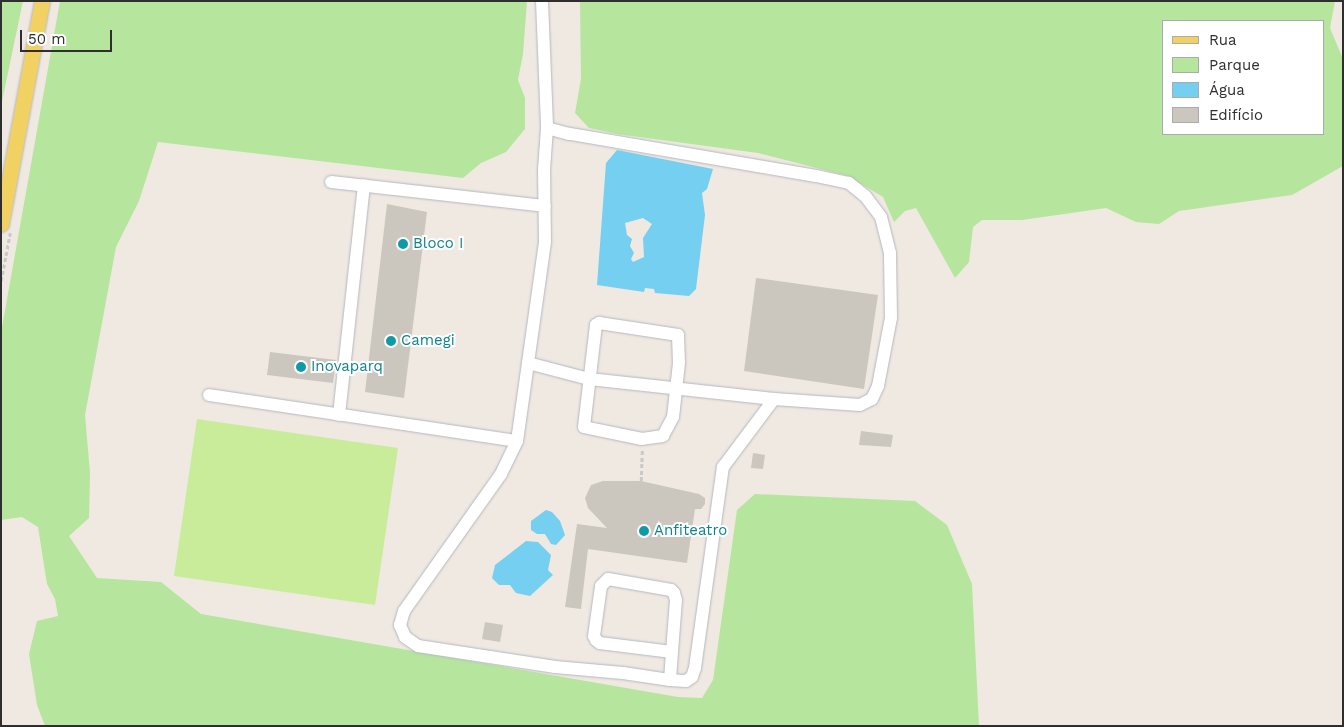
<!DOCTYPE html>
<html>
<head>
<meta charset="utf-8">
<style>
  body { margin:0 }
  #map { position:relative; width:1344px; height:727px; overflow:hidden; background:#efe9e1; font-family:"Work Sans",sans-serif }
  div>[style] { position:absolute }
  .green>* { inset:0; background:#b6e59e }
  .pitch>* { inset:0; background:#c9ec9a }
  .water>* { inset:0; background:#75cff0 }
  .building>* { inset:0; background:#cbc7bf }
  .path>* { height:2.5px; margin-top:-1.25px; transform-origin:0; background:repeating-linear-gradient(90deg,#c9c9c9 0 4px,transparent 0 6.5px) }
  .roads { filter:drop-shadow(0 0 1px #b4b7c1) drop-shadow(0 0 1px #b4b7c1) }
  .minor>* { height:12px; margin:-6px; padding:0 6px; transform-origin:6px; border-radius:6px; background:#fff }
  .major>* { height:15px; margin:-7.5px; padding:0 7.5px; transform-origin:7.5px; border-radius:7.5px; background:#f2d163 }
  .dots>* { width:14px; height:14px; translate:-50% -50%; box-sizing:border-box; border:2px solid #fff; border-radius:50% }
  span { translate:-50% -50%; white-space:nowrap; text-align:center; line-height:1.15; -webkit-text-stroke:4px #fff; paint-order:stroke }
  .culture-label { font-size:15px; color:#0d838f }
  .left { translate:0 -50%; text-align:left }
  .frame { position:absolute; inset:0; border:2px solid #2e2e2e; pointer-events:none }
  .legend { position:absolute; left:1162px; top:20px; width:162px; height:115px; box-sizing:border-box; background:#fff; border:1px solid #ababab; margin:0; padding:6px 9px; list-style:none; font-size:15px; color:#2e2e2e }
  .legend li { display:flex; align-items:center; gap:10px; height:25px }
  .legend b { width:25px; border:1px solid #ababab }
  .scale { position:absolute; left:20px; top:30px; width:92px; height:22px; box-sizing:border-box; border:2px solid #2e2e2e; border-top:0; padding-left:6px; font-size:15px; line-height:18px; white-space:nowrap; color:#2e2e2e; -webkit-text-stroke:4px #fff; paint-order:stroke }
</style>
</head>
<body>
<div id="map">
  <div class="green">
    <i style="clip-path:polygon(1px 1px,23px 1px,1px 106px)"></i>
    <i style="clip-path:polygon(60px 1px,527px 1px,523px 54px,518px 80px,525px 98px,525px 129px,506px 152px,481px 163px,463px 178px,158px 142px,139px 201px,116px 247px,85px 415px,90px 473px,89px 518px,69px 536px,97px 578px,161px 582px,201px 614px,678px 697px,702px 698px,713px 680px,737px 510px,755px 494px,915px 501px,947px 525px,972px 584px,979px 726px,45px 726px,37px 705px,29px 654px,37px 621px,58px 616px,55px 599px,47px 584px,38px 527px,22px 517px,1px 520px,1px 333px)"></i>
    <i style="clip-path:polygon(evenodd,580px 1px,1335px 1px,1330px 28px,1343px 59px,1343px 166px,1292px 195px,1179px 211px,1159px 224px,1136px 222px,1106px 208px,1022px 220px,982px 220px,973px 227px,969px 262px,955px 278px,916px 208px,905px 211px,894px 222px,883px 197px,848px 176px,758px 153px,617px 134px,589px 128px,575px 113px,581px 79px,580px 1px,1163px 21px,1323px 21px,1323px 134px,1163px 134px,1163px 21px)"></i>
  </div>
  <div class="pitch">
    <i style="clip-path:polygon(197px 419px,398px 448px,375px 605px,174px 576px)"></i>
  </div>
  <div class="water">
    <i style="clip-path:polygon(evenodd,617px 150px,713px 169px,707px 189px,702px 193px,705px 215px,696px 289px,689px 296px,655px 293px,654px 289px,645px 288px,644px 292px,597px 285px,606px 163px,617px 150px,643px 218px,652px 224px,643px 238px,644px 257px,633px 262px,631px 259px,634px 253px,630px 246px,632px 239px,627px 235px,625px 223px,643px 218px)"></i>
    <i style="clip-path:polygon(546px 510px,552px 512px,560px 521px,565px 535px,556px 545px,551px 544px,545px 534px,537px 534px,531px 530px,531px 521px)"></i>
    <i style="clip-path:polygon(526px 541px,538px 542px,551px 555px,548px 570px,553px 575px,530px 596px,516px 593px,510px 585px,499px 585px,492px 578px,495px 565px)"></i>
  </div>
  <div class="building">
    <i style="clip-path:polygon(387px 204px,427px 212px,404px 398px,365px 392px)"></i>
    <i style="clip-path:polygon(756px 278px,878px 295px,864px 389px,744px 371px)"></i>
    <i style="clip-path:polygon(270px 352px,336px 360px,333px 383px,267px 375px)"></i>
    <i style="clip-path:polygon(861px 431px,893px 435px,891px 447px,859px 445px)"></i>
    <i style="clip-path:polygon(753px 453px,765px 455px,763px 469px,751px 468px)"></i>
    <i style="clip-path:polygon(603px 481px,641px 481px,699px 494px,705px 498px,705px 504px,701px 509px,695px 509px,687px 563px,588px 549px,581px 609px,565px 607px,577px 524px,607px 528px,588px 508px,585px 498px,591px 485px)"></i>
    <i style="clip-path:polygon(485px 622px,503px 625px,500px 642px,482px 639px)"></i>
  </div>
  <div class="path">
    <i style="left:1px;top:281px;width:49px;rotate:-79.4deg"></i>
    <i style="left:641px;top:481px;width:31px;rotate:-88deg"></i>
  </div>
  <div class="roads">
    <div class="minor">
      <i style="left:542px;top:1px;width:127px;rotate:87.7deg"></i>
      <i style="left:547px;top:128px;width:42px;rotate:94.1deg"></i>
      <i style="left:544px;top:170px;width:72px;rotate:89.2deg"></i>
      <i style="left:545px;top:242px;width:201px;rotate:98deg"></i>
      <i style="left:517px;top:441px;width:37px;rotate:116deg"></i>
      <i style="left:501px;top:474px;width:168px;rotate:125.3deg"></i>
      <i style="left:404px;top:611px;width:15px;rotate:106deg"></i>
      <i style="left:400px;top:625px;width:13px;rotate:67deg"></i>
      <i style="left:405px;top:637px;width:16px;rotate:35deg"></i>
      <i style="left:418px;top:646px;width:139px;rotate:8.7deg"></i>
      <i style="left:555px;top:667px;width:68px;rotate:5deg"></i>
      <i style="left:623px;top:673px;width:48px;rotate:8.5deg"></i>
      <i style="left:670px;top:680px;width:28px;rotate:-86deg"></i>
      <i style="left:331px;top:182px;width:215px;rotate:6.4deg"></i>
      <i style="left:599px;top:323px;width:80px;rotate:8.6deg"></i>
      <i style="left:678px;top:335px;width:28px;rotate:88deg"></i>
      <i style="left:679px;top:363px;width:54px;rotate:96.3deg"></i>
      <i style="left:673px;top:417px;width:21px;rotate:118deg"></i>
      <i style="left:663px;top:436px;width:21px;rotate:172deg"></i>
      <i style="left:642px;top:439px;width:59px;rotate:-168.3deg"></i>
      <i style="left:584px;top:427px;width:103px;rotate:-83.3deg"></i>
      <i style="left:596px;top:325px;width:4px;rotate:-34deg"></i>
      <i style="left:528px;top:363px;width:63px;rotate:14.7deg"></i>
      <i style="left:589px;top:379px;width:186px;rotate:6.2deg"></i>
      <i style="left:774px;top:399px;width:86px;rotate:4deg"></i>
      <i style="left:860px;top:405px;width:13px;rotate:-27deg"></i>
      <i style="left:872px;top:399px;width:14px;rotate:-65deg"></i>
      <i style="left:878px;top:386px;width:69px;rotate:-79.2deg"></i>
      <i style="left:891px;top:318px;width:65px;rotate:-90.9deg"></i>
      <i style="left:890px;top:253px;width:37px;rotate:-104deg"></i>
      <i style="left:881px;top:217px;width:26px;rotate:-127deg"></i>
      <i style="left:865px;top:196px;width:21px;rotate:-141deg"></i>
      <i style="left:849px;top:183px;width:34px;rotate:-168deg"></i>
      <i style="left:816px;top:176px;width:251px;rotate:-170.3deg"></i>
      <i style="left:569px;top:134px;width:23px;rotate:-165deg"></i>
      <i style="left:209px;top:395px;width:311px;rotate:8.5deg"></i>
      <i style="left:339px;top:415px;width:231px;rotate:-83.8deg"></i>
      <i style="left:608px;top:579px;width:64px;rotate:9.9deg"></i>
      <i style="left:671px;top:590px;width:4px;rotate:45deg"></i>
      <i style="left:674px;top:593px;width:7px;rotate:74deg"></i>
      <i style="left:676px;top:600px;width:52px;rotate:94.4deg"></i>
      <i style="left:672px;top:652px;width:73px;rotate:-172.9deg"></i>
      <i style="left:600px;top:643px;width:5px;rotate:-143deg"></i>
      <i style="left:596px;top:640px;width:4px;rotate:-117deg"></i>
      <i style="left:594px;top:636px;width:50px;rotate:-82deg"></i>
      <i style="left:601px;top:586px;width:10px;rotate:-45deg"></i>
      <i style="left:670px;top:680px;width:16px;rotate:4deg"></i>
      <i style="left:686px;top:681px;width:7px;rotate:-34deg"></i>
      <i style="left:692px;top:677px;width:9px;rotate:-72deg"></i>
      <i style="left:695px;top:668px;width:203px;rotate:-82.1deg"></i>
      <i style="left:723px;top:467px;width:85px;rotate:-53.1deg"></i>
    </div>
    <div class="major">
      <i style="left:1px;top:224px;width:227px;rotate:-79.6deg"></i>
    </div>
  </div>
  <div class="dots">
    <i style="left:403px;top:244px;background:#0f9aa8"></i>
    <i style="left:391px;top:341px;background:#0f9aa8"></i>
    <i style="left:301px;top:367px;background:#0f9aa8"></i>
    <i style="left:644px;top:531px;background:#0f9aa8"></i>
  </div>
  <div class="culture-label">
    <span class="left" style="left:413px;top:244px">Bloco I</span>
    <span class="left" style="left:401px;top:341px">Camegi</span>
    <span class="left" style="left:311px;top:367px">Inovaparq</span>
    <span class="left" style="left:654px;top:531px">Anfiteatro</span>
  </div>
  <div class="frame"></div>
  <ul class="legend">
  <li><b style="height:6px;background:#f2d163"></b>Rua</li>
  <li><b style="height:14px;background:#b6e59e"></b>Parque</li>
  <li><b style="height:14px;background:#75cff0"></b>Água</li>
  <li><b style="height:14px;background:#cbc7bf"></b>Edifício</li>
  </ul>
  <div class="scale">50 m</div>
</div>
</body>
</html>
